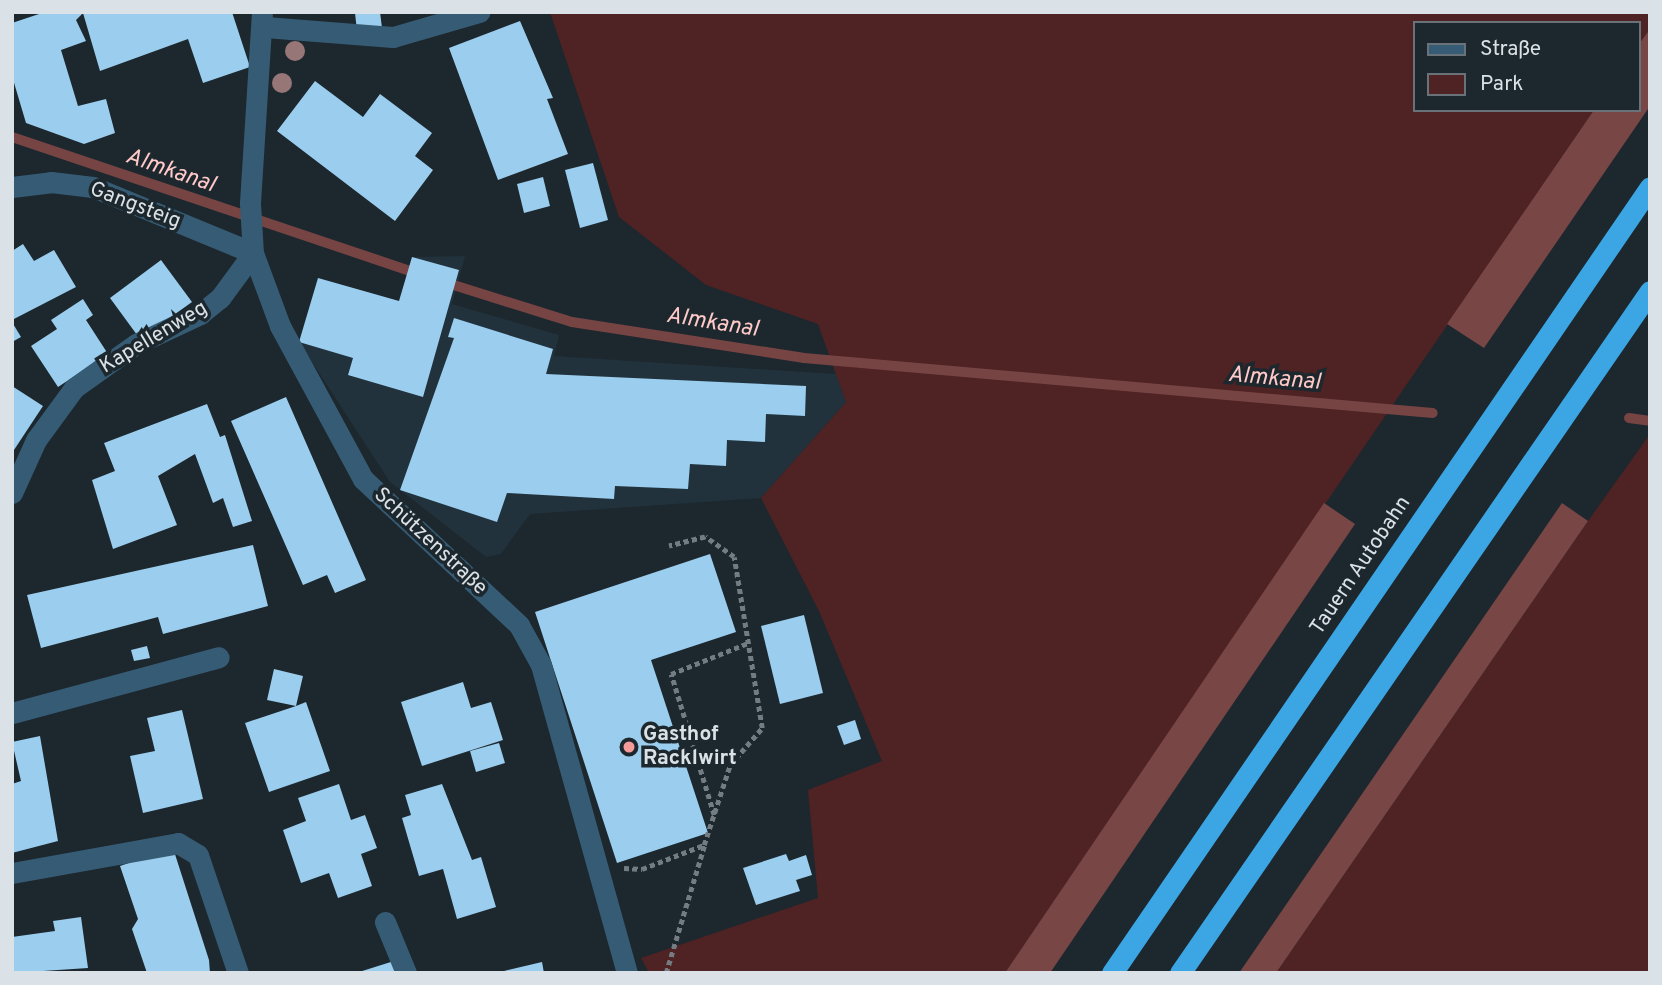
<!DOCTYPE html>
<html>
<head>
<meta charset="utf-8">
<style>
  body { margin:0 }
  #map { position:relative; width:1662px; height:985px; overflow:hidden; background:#1d272e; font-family:Overpass,sans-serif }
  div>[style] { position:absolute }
  .built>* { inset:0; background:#21323c }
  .green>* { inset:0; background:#4f2223 }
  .forest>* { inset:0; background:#794646 }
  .stream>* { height:10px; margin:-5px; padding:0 5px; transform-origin:5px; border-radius:5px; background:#744 }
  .building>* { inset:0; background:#9acdee }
  .path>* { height:4.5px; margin-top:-2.25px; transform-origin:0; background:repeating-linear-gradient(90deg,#737c82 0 5px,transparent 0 8.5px) }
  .minor>* { height:21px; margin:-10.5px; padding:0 10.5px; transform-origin:10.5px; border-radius:10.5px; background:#365c75 }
  .highway>* { height:21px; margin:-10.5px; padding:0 10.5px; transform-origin:10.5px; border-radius:10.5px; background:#3ba6e3 }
  .trees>* { width:20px; height:20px; margin:-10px; border-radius:50%; background:#977678 }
  .dots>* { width:19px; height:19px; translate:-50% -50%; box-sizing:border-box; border:4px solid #1d272e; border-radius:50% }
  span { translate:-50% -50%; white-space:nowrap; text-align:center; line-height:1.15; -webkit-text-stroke:7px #1d272e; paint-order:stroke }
  .street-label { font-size:21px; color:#dbe2e7 }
  .poi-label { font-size:21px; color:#dbe2e7; font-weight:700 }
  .left { translate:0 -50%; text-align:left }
  .water-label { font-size:23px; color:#ffcac8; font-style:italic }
  .frame { position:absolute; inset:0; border:14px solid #dbe2e7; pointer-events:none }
  .legend { position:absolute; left:1413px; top:21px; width:228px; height:91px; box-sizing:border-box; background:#1d272e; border:2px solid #697278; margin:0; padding:9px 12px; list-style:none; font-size:21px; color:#dbe2e7 }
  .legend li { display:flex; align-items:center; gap:14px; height:35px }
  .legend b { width:35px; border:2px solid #697278 }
</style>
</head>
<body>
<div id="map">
  <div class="built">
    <i style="clip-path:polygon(465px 256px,452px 304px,559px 335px,554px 356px,836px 374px,846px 402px,761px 498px,530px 514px,501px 554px,486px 557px,390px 482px,299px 342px,318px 278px,399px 301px,412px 257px)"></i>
  </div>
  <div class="green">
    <i style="clip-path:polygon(550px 12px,1650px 12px,1650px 29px,1639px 44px,1639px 23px,1415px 23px,1415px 110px,1594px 110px,1005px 973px,649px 973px,641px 958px,818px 898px,808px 790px,882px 761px,819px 611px,761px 498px,846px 402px,818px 324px,706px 285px,619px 217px)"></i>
    <i style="clip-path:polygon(1650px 434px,1650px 973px,1276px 973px,1588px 521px)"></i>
  </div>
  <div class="forest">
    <i style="clip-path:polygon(1650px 29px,1650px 106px,1484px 348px,1447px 324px,1594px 110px,1639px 110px,1639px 44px)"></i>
    <i style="clip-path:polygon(1324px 503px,1355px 524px,1050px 973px,1005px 973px)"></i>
    <i style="clip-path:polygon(1562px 503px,1588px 521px,1276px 973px,1239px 973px)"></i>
  </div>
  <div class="stream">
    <i style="left:12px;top:137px;width:430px;rotate:18.6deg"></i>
    <i style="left:444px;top:282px;width:134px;rotate:17.4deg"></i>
    <i style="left:572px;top:322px;width:235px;rotate:8.8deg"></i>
    <i style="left:804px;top:358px;width:631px;rotate:5deg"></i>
    <i style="left:1629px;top:418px;width:21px;rotate:8deg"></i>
  </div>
  <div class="building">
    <i style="clip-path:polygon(45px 12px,232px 12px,250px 67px,203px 83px,188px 39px,100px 71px,83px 13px,76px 20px,86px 41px,61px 50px,78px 106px,106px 99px,115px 133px,84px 144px,26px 123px,12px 76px,12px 23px)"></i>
    <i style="clip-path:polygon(380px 12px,382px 28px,357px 31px,355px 13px)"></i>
    <i style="clip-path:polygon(520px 21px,553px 98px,547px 99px,568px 154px,498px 180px,449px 48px)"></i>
    <i style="clip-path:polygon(315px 81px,363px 117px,380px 94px,432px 133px,415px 156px,433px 170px,395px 221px,277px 131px)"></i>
    <i style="clip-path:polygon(593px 163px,608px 220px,580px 228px,565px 170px)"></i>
    <i style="clip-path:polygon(543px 177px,550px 206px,524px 213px,517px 184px)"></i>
    <i style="clip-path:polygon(23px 244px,34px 261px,54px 250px,76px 287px,12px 320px,12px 251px)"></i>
    <i style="clip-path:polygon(412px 257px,459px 270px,423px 397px,348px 375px,353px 358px,299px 342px,318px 278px,399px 301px)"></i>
    <i style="clip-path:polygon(161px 260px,192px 302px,140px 339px,110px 298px)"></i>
    <i style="clip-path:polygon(83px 299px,93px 315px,86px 320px,108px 354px,58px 387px,31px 346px,57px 329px,51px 320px)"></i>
    <i style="clip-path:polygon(454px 318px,553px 349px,546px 374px,806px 386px,805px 416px,766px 414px,765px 442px,727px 440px,726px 466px,690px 464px,688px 489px,615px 486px,614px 499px,507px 493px,497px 522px,400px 490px,454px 338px,448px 337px)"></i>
    <i style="clip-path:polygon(12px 322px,21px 337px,12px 342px)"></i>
    <i style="clip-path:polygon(12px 386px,43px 406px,12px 453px)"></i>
    <i style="clip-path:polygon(286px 397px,366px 580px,335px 593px,327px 575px,303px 585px,231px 421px)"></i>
    <i style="clip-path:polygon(207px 404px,220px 437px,225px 435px,252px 521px,233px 527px,223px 498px,213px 503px,195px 454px,158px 476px,177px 525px,113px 549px,92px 480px,115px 471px,104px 443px)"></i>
    <i style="clip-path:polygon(253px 545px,268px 606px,163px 634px,158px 617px,41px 648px,27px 595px)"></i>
    <i style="clip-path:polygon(710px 554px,736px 632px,651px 660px,708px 833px,617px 863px,535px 612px)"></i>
    <i style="clip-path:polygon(804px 615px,823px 693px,780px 704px,761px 626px)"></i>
    <i style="clip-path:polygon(147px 646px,150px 658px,134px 661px,131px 650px)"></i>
    <i style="clip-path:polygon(274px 669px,303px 676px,296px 706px,306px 702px,330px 771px,269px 792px,245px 723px,296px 706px,267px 700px)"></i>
    <i style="clip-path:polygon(463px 682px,471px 708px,491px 702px,503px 740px,422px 766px,401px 702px)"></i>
    <i style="clip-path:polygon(182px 710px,203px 799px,143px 813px,130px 756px,155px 751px,147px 718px)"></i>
    <i style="clip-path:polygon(855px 720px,861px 739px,844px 745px,837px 726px)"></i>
    <i style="clip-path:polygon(40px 736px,58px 841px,12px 853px,12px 784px,21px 781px,12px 742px)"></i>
    <i style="clip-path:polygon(499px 743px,505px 763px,476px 772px,470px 751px)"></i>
    <i style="clip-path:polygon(339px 784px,351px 820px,365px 815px,377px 848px,361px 854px,372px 886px,338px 898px,329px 873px,301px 883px,283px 830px,306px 821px,298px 798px)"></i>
    <i style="clip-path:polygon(442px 784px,472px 860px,481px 857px,496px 907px,457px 919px,443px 869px,419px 876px,402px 818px,411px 815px,405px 795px)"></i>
    <i style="clip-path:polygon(173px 848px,209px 960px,210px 973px,147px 973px,132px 929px,138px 919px,120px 866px)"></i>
    <i style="clip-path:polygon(786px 854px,789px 861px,806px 855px,812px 875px,796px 880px,800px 891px,756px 905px,743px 868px)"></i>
    <i style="clip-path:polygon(81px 917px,88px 968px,13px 973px,12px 937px,55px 931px,53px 921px)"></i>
    <i style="clip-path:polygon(394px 961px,397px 973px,359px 973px,359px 972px)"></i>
    <i style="clip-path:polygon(542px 962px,544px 973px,500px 973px,500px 972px)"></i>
  </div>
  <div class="path">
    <i style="left:714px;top:815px;width:147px;rotate:-107deg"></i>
    <i style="left:671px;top:674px;width:83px;rotate:-21.9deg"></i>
    <i style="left:624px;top:868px;width:18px;rotate:3deg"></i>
    <i style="left:642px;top:869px;width:66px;rotate:-21.2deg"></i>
    <i style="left:704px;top:845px;width:84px;rotate:-72deg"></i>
    <i style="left:730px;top:765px;width:49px;rotate:-49.1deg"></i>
    <i style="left:762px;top:728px;width:173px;rotate:-99.3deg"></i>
    <i style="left:734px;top:557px;width:35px;rotate:-145deg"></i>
    <i style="left:705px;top:537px;width:37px;rotate:166deg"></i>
    <i style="left:666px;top:973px;width:133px;rotate:-73.3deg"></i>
  </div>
  <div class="minor">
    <i style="left:262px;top:12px;width:191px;rotate:93.6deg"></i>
    <i style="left:250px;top:203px;width:50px;rotate:86.6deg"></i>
    <i style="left:253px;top:253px;width:78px;rotate:69.7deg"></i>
    <i style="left:280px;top:326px;width:174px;rotate:61.5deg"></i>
    <i style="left:363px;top:479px;width:214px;rotate:43.1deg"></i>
    <i style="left:519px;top:625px;width:46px;rotate:61.2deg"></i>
    <i style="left:541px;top:665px;width:320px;rotate:74.4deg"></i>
    <i style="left:265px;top:27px;width:128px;rotate:4.5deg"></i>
    <i style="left:393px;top:37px;width:90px;rotate:-16.2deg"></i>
    <i style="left:12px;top:187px;width:39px;rotate:-7deg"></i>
    <i style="left:51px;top:182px;width:42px;rotate:6.8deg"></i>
    <i style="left:93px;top:187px;width:173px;rotate:22.4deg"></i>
    <i style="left:12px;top:493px;width:58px;rotate:-65.6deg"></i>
    <i style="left:36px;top:440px;width:64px;rotate:-53.8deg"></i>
    <i style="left:74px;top:388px;width:76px;rotate:-35.4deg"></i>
    <i style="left:136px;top:344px;width:71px;rotate:-25.1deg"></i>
    <i style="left:200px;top:314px;width:26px;rotate:-39deg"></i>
    <i style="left:220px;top:298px;width:56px;rotate:-53.7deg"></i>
    <i style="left:12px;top:713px;width:214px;rotate:-15.1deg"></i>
    <i style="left:12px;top:873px;width:169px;rotate:-10.2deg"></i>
    <i style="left:178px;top:843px;width:23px;rotate:31deg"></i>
    <i style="left:198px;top:855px;width:125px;rotate:71.3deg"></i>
    <i style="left:385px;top:922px;width:55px;rotate:67.6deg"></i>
  </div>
  <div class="highway">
    <i style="left:1112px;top:973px;width:952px;rotate:-55.61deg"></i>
    <i style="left:1180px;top:973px;width:828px;rotate:-55.43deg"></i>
  </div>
  <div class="trees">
    <i style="left:295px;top:51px"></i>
    <i style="left:282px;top:83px"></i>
  </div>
  <div class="dots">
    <i style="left:629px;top:747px;background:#f59b9a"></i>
  </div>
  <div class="street-label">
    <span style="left:135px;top:206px;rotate:21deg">Gangsteig</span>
    <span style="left:154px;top:338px;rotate:-31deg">Kapellenweg</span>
    <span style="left:430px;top:542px;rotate:43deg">Schützenstraße</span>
    <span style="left:1361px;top:566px;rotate:-56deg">Tauern Autobahn</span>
  </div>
  <div class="poi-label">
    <span class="left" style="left:643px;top:747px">Gasthof<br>Racklwirt</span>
  </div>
  <div class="water-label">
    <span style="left:170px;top:172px;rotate:19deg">Almkanal</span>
    <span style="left:712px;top:324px;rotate:9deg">Almkanal</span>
    <span style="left:1274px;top:380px;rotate:5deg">Almkanal</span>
  </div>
  <div class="frame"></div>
  <ul class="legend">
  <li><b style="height:9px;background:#365c75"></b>Straße</li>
  <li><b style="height:19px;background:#4f2223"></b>Park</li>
  </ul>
</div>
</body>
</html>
